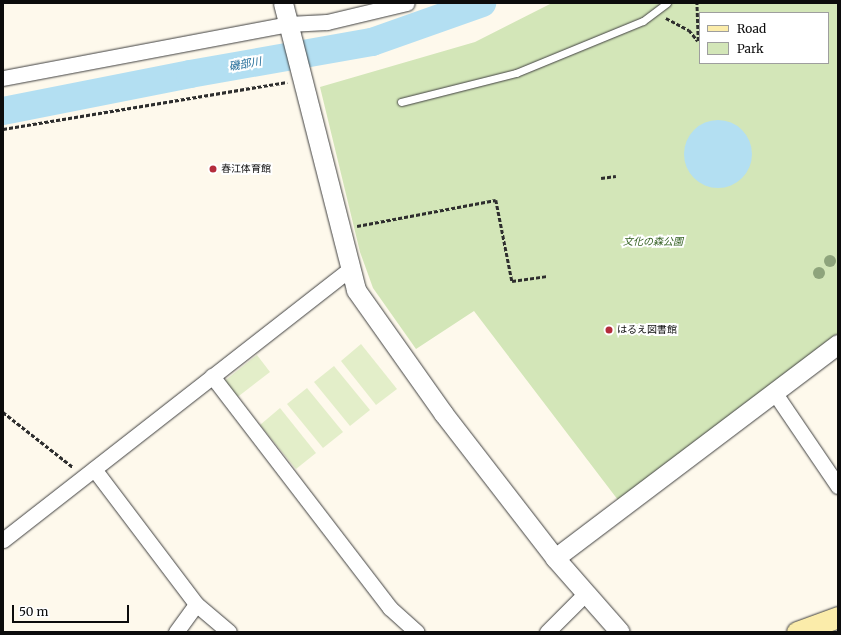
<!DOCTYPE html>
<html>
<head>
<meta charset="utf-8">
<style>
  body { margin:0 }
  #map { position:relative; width:841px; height:635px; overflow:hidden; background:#fef9ec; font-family:Merriweather,"Noto Sans JP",serif }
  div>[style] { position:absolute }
  .green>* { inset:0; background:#d3e6b8 }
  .pitch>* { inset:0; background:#e3eec9 }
  .water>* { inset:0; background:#b3dff2 }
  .round { border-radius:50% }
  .river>* { height:28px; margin:-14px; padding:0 14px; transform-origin:14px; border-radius:14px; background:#b3dff2 }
  .path>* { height:2.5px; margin-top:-1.25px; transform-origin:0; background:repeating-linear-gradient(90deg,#2e2e2e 0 4px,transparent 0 6px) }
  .roads { filter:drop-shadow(0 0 1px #3f3f3f) drop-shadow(0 0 1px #3f3f3f) }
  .service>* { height:7px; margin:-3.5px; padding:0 3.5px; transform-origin:3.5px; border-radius:3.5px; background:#fff }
  .minor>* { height:15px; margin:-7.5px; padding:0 7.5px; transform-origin:7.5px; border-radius:7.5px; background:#fff }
  .tertiary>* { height:19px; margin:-9.5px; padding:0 9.5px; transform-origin:9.5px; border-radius:9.5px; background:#fff }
  .secondary>* { height:21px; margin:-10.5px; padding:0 10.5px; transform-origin:10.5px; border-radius:10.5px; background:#fbecaa }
  .trees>* { width:12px; height:12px; margin:-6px; border-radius:50%; background:#8ea47c }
  .dots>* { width:11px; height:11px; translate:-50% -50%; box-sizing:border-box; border:2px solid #fff; border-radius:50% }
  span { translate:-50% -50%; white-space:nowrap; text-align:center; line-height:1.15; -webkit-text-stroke:4px #fff; paint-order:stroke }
  .poi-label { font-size:10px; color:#0c0c0c }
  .left { translate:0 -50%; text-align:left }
  .park-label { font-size:10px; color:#325f20; font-style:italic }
  .water-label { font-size:11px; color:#1d6996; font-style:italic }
  .frame { position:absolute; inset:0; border:4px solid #0c0c0c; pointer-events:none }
  .legend { position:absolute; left:699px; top:12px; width:130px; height:52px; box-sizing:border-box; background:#fff; border:1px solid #9e9e9e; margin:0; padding:5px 7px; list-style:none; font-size:12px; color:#0c0c0c }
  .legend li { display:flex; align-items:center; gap:8px; height:20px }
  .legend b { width:20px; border:1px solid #9e9e9e }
  .scale { position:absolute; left:12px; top:605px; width:117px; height:18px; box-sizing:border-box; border:2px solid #0c0c0c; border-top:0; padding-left:5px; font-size:12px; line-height:14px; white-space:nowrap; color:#0c0c0c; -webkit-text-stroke:3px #fff; paint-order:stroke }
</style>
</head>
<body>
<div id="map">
  <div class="green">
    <i style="clip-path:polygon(evenodd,552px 3px,838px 3px,838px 333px,618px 500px,474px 311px,416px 349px,373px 288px,360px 252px,320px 87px,475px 42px,552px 3px,700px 13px,828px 13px,828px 63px,700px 63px,700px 13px)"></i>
  </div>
  <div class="pitch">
    <i style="clip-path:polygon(361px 344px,397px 389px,376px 405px,341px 361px)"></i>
    <i style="clip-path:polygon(257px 355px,270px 372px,235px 399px,222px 383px)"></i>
    <i style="clip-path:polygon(334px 366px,370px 410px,350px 426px,314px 382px)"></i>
    <i style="clip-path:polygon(307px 388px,343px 432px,323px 448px,287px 404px)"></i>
    <i style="clip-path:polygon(280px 408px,316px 453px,296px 469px,260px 425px)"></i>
  </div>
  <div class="water">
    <i class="round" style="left:684px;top:120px;width:68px;height:68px"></i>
  </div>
  <div class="river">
    <i style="left:3px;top:111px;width:191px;rotate:-11.2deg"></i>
    <i style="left:190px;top:74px;width:185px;rotate:-10deg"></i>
    <i style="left:372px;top:42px;width:117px;rotate:-19.5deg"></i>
  </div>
  <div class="path">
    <i style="left:837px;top:5px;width:1px"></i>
    <i style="left:666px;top:18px;width:26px;rotate:28deg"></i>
    <i style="left:689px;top:30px;width:14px;rotate:51deg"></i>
    <i style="left:698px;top:41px;width:38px;rotate:-92deg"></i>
    <i style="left:3px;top:129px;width:288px;rotate:-9.4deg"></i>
    <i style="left:601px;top:178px;width:15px;rotate:-8deg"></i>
    <i style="left:357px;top:226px;width:141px;rotate:-10.6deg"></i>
    <i style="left:496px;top:200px;width:83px;rotate:78.8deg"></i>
    <i style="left:512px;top:281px;width:35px;rotate:-8deg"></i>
    <i style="left:3px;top:412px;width:89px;rotate:38.2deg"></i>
  </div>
  <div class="roads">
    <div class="service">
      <i style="left:401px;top:102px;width:119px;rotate:-14.2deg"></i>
      <i style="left:516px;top:73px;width:137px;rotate:-22.3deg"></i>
      <i style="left:643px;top:21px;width:30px;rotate:-37deg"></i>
    </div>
    <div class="minor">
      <i style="left:3px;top:78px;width:290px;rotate:-10.7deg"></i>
      <i style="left:288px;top:24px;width:39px;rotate:-3deg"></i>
      <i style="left:327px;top:22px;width:82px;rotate:-13.4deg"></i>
      <i style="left:212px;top:376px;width:292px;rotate:52.5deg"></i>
      <i style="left:390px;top:608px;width:36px;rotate:42deg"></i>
      <i style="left:774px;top:392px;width:114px;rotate:55.8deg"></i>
      <i style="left:94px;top:469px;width:169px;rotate:52.9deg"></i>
      <i style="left:196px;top:604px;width:43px;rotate:40.3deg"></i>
      <i style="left:3px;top:540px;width:440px;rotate:-38deg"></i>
      <i style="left:176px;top:632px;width:34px;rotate:-54deg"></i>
      <i style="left:547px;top:632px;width:55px;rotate:-45deg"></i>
    </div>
    <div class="tertiary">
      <i style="left:283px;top:3px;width:296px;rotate:75.7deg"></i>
      <i style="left:356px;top:290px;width:151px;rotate:54.7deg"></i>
      <i style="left:443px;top:413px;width:183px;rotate:52.3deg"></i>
      <i style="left:555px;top:558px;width:98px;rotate:48.7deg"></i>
      <i style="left:555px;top:558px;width:355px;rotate:-37.1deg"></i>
    </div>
    <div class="secondary">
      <i style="left:797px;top:632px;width:44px;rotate:-20.1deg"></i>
    </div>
  </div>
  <div class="trees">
    <i style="left:830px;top:261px"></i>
    <i style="left:819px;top:273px"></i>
  </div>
  <div class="dots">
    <i style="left:213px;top:169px;background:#b42c3b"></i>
    <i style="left:609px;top:330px;background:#b42c3b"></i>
  </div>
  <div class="poi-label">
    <span class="left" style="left:221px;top:169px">春江体育館</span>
    <span class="left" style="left:617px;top:330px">はるえ図書館</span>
  </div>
  <div class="park-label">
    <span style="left:653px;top:242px">文化の森公園</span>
  </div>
  <div class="water-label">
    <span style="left:245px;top:64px;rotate:-10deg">磯部川</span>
  </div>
  <div class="frame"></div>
  <ul class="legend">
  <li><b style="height:5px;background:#fbecaa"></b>Road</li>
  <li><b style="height:11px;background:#d3e6b8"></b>Park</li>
  </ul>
  <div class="scale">50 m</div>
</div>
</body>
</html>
